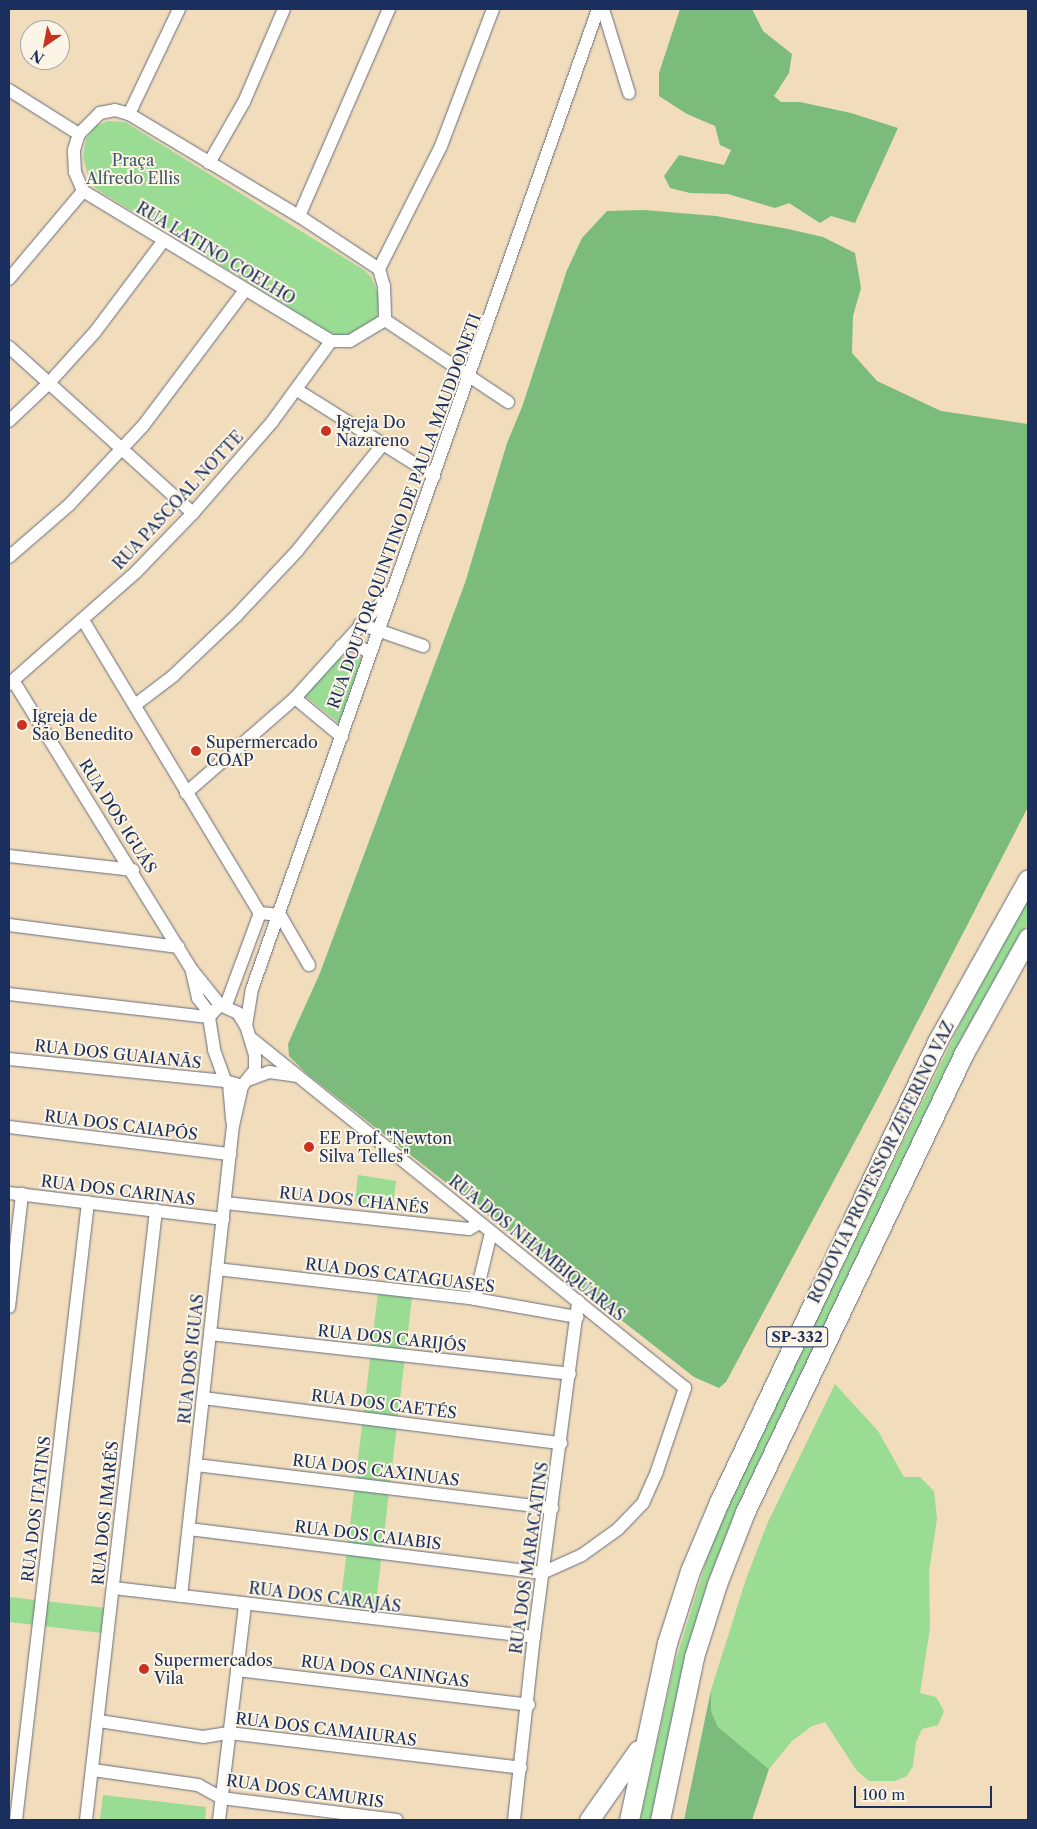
<!DOCTYPE html>
<html>
<head>
<meta charset="utf-8">
<style>
  body { margin:0 }
  #map { position:relative; width:1037px; height:1829px; overflow:hidden; background:#f1dcbb; font-family:"Libre Caslon Text",serif }
  div>[style] { position:absolute }
  .green>* { inset:0; background:#9adc93 }
  .forest>* { inset:0; background:#7bbc7d }
  .roads { filter:drop-shadow(0 0 1px #666c7f) drop-shadow(0 0 1px #666c7f) }
  .minor>* { height:12px; margin:-6px; padding:0 6px; transform-origin:6px; border-radius:6px; background:#fff }
  .highway>* { height:19px; margin:-9.5px; padding:0 9.5px; transform-origin:9.5px; border-radius:9.5px; background:#fff }
  .dots>* { width:14px; height:14px; translate:-50% -50%; box-sizing:border-box; border:2px solid #fcf5e5; border-radius:50% }
  span { translate:-50% -50%; white-space:nowrap; text-align:center; line-height:1.15; -webkit-text-stroke:4px #fcf5e5; paint-order:stroke }
  .shield-label span { padding:1px 4px; background:#fcf5e5; border:1px solid; border-radius:4px; -webkit-text-stroke-width:0 }
  .shield-label { font-size:15px; color:#1b2f5e; font-weight:700 }
  .park-label { font-size:16px; color:#3b5a6b }
  .street-label { font-size:16px; color:#1b2f5e }
  .poi-label { font-size:16px; color:#1b2f5e }
  .left { translate:0 -50%; text-align:left }
  .frame { position:absolute; inset:0; border:10px solid #1b2f5e; pointer-events:none }
  .north { position:absolute; left:20px; top:20px; width:50px; height:50px; box-sizing:border-box; background:#fcf5e5; border:1px solid #a2a6af; border-radius:50%; rotate:213deg; font-size:14px; font-weight:700; line-height:20px; text-align:center; color:#1b2f5e }
  .north::after { content:''; display:block; margin:auto; width:18px; height:22px; background:#c8321e; clip-path:polygon(50% 0,100% 100%,50% 72%,0 100%) }
  .scale { position:absolute; left:854px; top:1786px; width:138px; height:22px; box-sizing:border-box; border:2px solid #1b2f5e; border-top:0; padding-left:6px; font-size:15px; line-height:18px; white-space:nowrap; color:#1b2f5e; -webkit-text-stroke:4px #fcf5e5; paint-order:stroke }
</style>
</head>
<body>
<div id="map">
  <div class="green">
    <i style="clip-path:polygon(108px 121px,125px 122px,364px 270px,371px 277px,381px 299px,376px 320px,369px 330px,344px 337px,331px 333px,98px 190px,90px 183px,83px 156px,86px 139px,94px 127px)"></i>
    <i style="clip-path:polygon(365px 657px,341px 725px,304px 695px,340px 658px)"></i>
    <i style="clip-path:polygon(1028px 899px,1028px 923px,1003px 967px,740px 1506px,653px 1820px,640px 1820px,674px 1666px,710px 1549px,731px 1496px,964px 1016px)"></i>
    <i style="clip-path:polygon(358px 1175px,396px 1181px,393px 1207px,355px 1202px)"></i>
    <i style="clip-path:polygon(378px 1293px,412px 1297px,375px 1612px,340px 1608px)"></i>
    <i style="clip-path:polygon(835px 1384px,878px 1431px,904px 1477px,920px 1477px,934px 1491px,937px 1519px,929px 1572px,930px 1628px,920px 1693px,936px 1697px,944px 1711px,938px 1725px,922px 1729px,916px 1742px,913px 1766px,907px 1776px,895px 1781px,869px 1781px,857px 1771px,825px 1722px,812px 1726px,792px 1741px,769px 1769px,718px 1727px,711px 1711px,711px 1690px,746px 1579px,768px 1522px)"></i>
    <i style="clip-path:polygon(9px 1597px,106px 1608px,102px 1633px,9px 1622px)"></i>
    <i style="clip-path:polygon(103px 1795px,206px 1807px,205px 1820px,100px 1820px)"></i>
  </div>
  <div class="forest">
    <i style="clip-path:polygon(680px 9px,752px 9px,763px 31px,792px 54px,789px 73px,774px 96px,781px 102px,800px 102px,851px 113px,898px 128px,855px 223px,831px 216px,820px 223px,789px 203px,775px 208px,728px 194px,690px 193px,670px 188px,664px 176px,679px 155px,724px 165px,731px 150px,720px 145px,715px 126px,687px 114px,659px 96px,659px 73px)"></i>
    <i style="clip-path:polygon(644px 210px,716px 216px,788px 229px,823px 237px,855px 253px,861px 288px,853px 316px,852px 353px,877px 381px,941px 411px,1028px 424px,1028px 807px,876px 1102px,726px 1382px,719px 1388px,694px 1377px,306px 1073px,289px 1056px,288px 1044px,320px 973px,465px 583px,507px 443px,522px 407px,567px 270px,582px 238px,607px 211px)"></i>
    <i style="clip-path:polygon(711px 1690px,711px 1711px,718px 1727px,769px 1769px,752px 1820px,684px 1820px)"></i>
  </div>
  <div class="roads">
    <div class="minor">
      <i style="left:603px;top:9px;width:88px;rotate:72.8deg"></i>
      <i style="left:9px;top:90px;width:83px;rotate:32.2deg"></i>
      <i style="left:115px;top:110px;width:15px;rotate:16deg"></i>
      <i style="left:129px;top:114px;width:198px;rotate:31deg"></i>
      <i style="left:299px;top:216px;width:96px;rotate:33.5deg"></i>
      <i style="left:379px;top:269px;width:18px;rotate:74deg"></i>
      <i style="left:384px;top:286px;width:34px;rotate:88deg"></i>
      <i style="left:385px;top:320px;width:41px;rotate:149deg"></i>
      <i style="left:350px;top:341px;width:19px;rotate:180deg"></i>
      <i style="left:331px;top:341px;width:290px;rotate:-148.8deg"></i>
      <i style="left:83px;top:191px;width:21px;rotate:-113deg"></i>
      <i style="left:75px;top:172px;width:22px;rotate:-93deg"></i>
      <i style="left:74px;top:150px;width:17px;rotate:-73deg"></i>
      <i style="left:79px;top:134px;width:30px;rotate:-45deg"></i>
      <i style="left:100px;top:113px;width:15px;rotate:-11deg"></i>
      <i style="left:129px;top:114px;width:116px;rotate:-64.5deg"></i>
      <i style="left:209px;top:163px;width:70px;rotate:-60.2deg"></i>
      <i style="left:244px;top:102px;width:101px;rotate:-66.7deg"></i>
      <i style="left:299px;top:216px;width:226px;rotate:-66.5deg"></i>
      <i style="left:379px;top:269px;width:138px;rotate:-63.2deg"></i>
      <i style="left:441px;top:146px;width:147px;rotate:-69.2deg"></i>
      <i style="left:9px;top:279px;width:115px;rotate:-49.9deg"></i>
      <i style="left:385px;top:320px;width:148px;rotate:33.7deg"></i>
      <i style="left:9px;top:347px;width:248px;rotate:42.1deg"></i>
      <i style="left:297px;top:390px;width:162px;rotate:32.1deg"></i>
      <i style="left:9px;top:421px;width:55px;rotate:-43.5deg"></i>
      <i style="left:49px;top:383px;width:69px;rotate:-48deg"></i>
      <i style="left:95px;top:332px;width:115px;rotate:-53.1deg"></i>
      <i style="left:9px;top:557px;width:79px;rotate:-40.9deg"></i>
      <i style="left:69px;top:505px;width:108px;rotate:-46.9deg"></i>
      <i style="left:143px;top:426px;width:170px;rotate:-53.1deg"></i>
      <i style="left:83px;top:620px;width:342px;rotate:58.9deg"></i>
      <i style="left:260px;top:913px;width:20px;rotate:6deg"></i>
      <i style="left:360px;top:624px;width:67px;rotate:19.2deg"></i>
      <i style="left:341px;top:646px;width:12px;rotate:-5deg"></i>
      <i style="left:353px;top:645px;width:19px;rotate:21deg"></i>
      <i style="left:14px;top:682px;width:339px;rotate:58.3deg"></i>
      <i style="left:192px;top:970px;width:45px;rotate:51.3deg"></i>
      <i style="left:9px;top:684px;width:169px;rotate:-41.4deg"></i>
      <i style="left:136px;top:572px;width:82px;rotate:-46deg"></i>
      <i style="left:193px;top:513px;width:121px;rotate:-49deg"></i>
      <i style="left:272px;top:422px;width:100px;rotate:-53.9deg"></i>
      <i style="left:295px;top:698px;width:61px;rotate:39.7deg"></i>
      <i style="left:135px;top:705px;width:48px;rotate:-37.3deg"></i>
      <i style="left:173px;top:676px;width:88px;rotate:-43.6deg"></i>
      <i style="left:237px;top:615px;width:88px;rotate:-46.8deg"></i>
      <i style="left:297px;top:551px;width:137px;rotate:-51.2deg"></i>
      <i style="left:186px;top:793px;width:145px;rotate:-41.1deg"></i>
      <i style="left:295px;top:698px;width:142px;rotate:-47.9deg"></i>
      <i style="left:9px;top:856px;width:125px;rotate:6.4deg"></i>
      <i style="left:280px;top:915px;width:58px;rotate:59.9deg"></i>
      <i style="left:9px;top:925px;width:171px;rotate:7.4deg"></i>
      <i style="left:192px;top:972px;width:27px;rotate:77deg"></i>
      <i style="left:198px;top:998px;width:20px;rotate:53deg"></i>
      <i style="left:9px;top:994px;width:201px;rotate:6.6deg"></i>
      <i style="left:226px;top:1005px;width:98px;rotate:-69.7deg"></i>
      <i style="left:246px;top:1026px;width:37px;rotate:-81deg"></i>
      <i style="left:252px;top:989px;width:1039px;rotate:-70.55deg"></i>
      <i style="left:9px;top:1059px;width:217px;rotate:5.8deg"></i>
      <i style="left:250px;top:1079px;width:20px;rotate:-20deg"></i>
      <i style="left:269px;top:1072px;width:28px;rotate:8deg"></i>
      <i style="left:229px;top:1084px;width:37px;rotate:85deg"></i>
      <i style="left:9px;top:1127px;width:223px;rotate:7deg"></i>
      <i style="left:9px;top:1193px;width:216px;rotate:6.9deg"></i>
      <i style="left:225px;top:1203px;width:245px;rotate:6.1deg"></i>
      <i style="left:469px;top:1229px;width:12px;rotate:-31deg"></i>
      <i style="left:217px;top:1269px;width:260px;rotate:6.6deg"></i>
      <i style="left:475px;top:1299px;width:104px;rotate:10deg"></i>
      <i style="left:475px;top:1299px;width:68px;rotate:-76.4deg"></i>
      <i style="left:9px;top:1307px;width:114px;rotate:-83.4deg"></i>
      <i style="left:210px;top:1334px;width:362px;rotate:6.3deg"></i>
      <i style="left:203px;top:1398px;width:361px;rotate:7.2deg"></i>
      <i style="left:196px;top:1465px;width:359px;rotate:6.9deg"></i>
      <i style="left:189px;top:1529px;width:356px;rotate:7.1deg"></i>
      <i style="left:542px;top:1573px;width:44px;rotate:-24.2deg"></i>
      <i style="left:582px;top:1555px;width:44px;rotate:-35.8deg"></i>
      <i style="left:618px;top:1529px;width:36px;rotate:-46deg"></i>
      <i style="left:643px;top:1503px;width:35px;rotate:-66deg"></i>
      <i style="left:657px;top:1471px;width:88px;rotate:-71.4deg"></i>
      <i style="left:685px;top:1388px;width:556px;rotate:-141.13deg"></i>
      <i style="left:113px;top:1588px;width:424px;rotate:6.6deg"></i>
      <i style="left:181px;top:1596px;width:473px;rotate:-83.7deg"></i>
      <i style="left:233px;top:1126px;width:41px;rotate:-77.3deg"></i>
      <i style="left:242px;top:1086px;width:21px;rotate:-51deg"></i>
      <i style="left:255px;top:1070px;width:15px;rotate:-90deg"></i>
      <i style="left:255px;top:1055px;width:30px;rotate:-107deg"></i>
      <i style="left:246px;top:1026px;width:15px;rotate:-122deg"></i>
      <i style="left:238px;top:1013px;width:20px;rotate:-156deg"></i>
      <i style="left:220px;top:1005px;width:16px;rotate:133deg"></i>
      <i style="left:209px;top:1017px;width:33px;rotate:81deg"></i>
      <i style="left:214px;top:1050px;width:33px;rotate:70deg"></i>
      <i style="left:225px;top:1081px;width:18px;rotate:16deg"></i>
      <i style="left:237px;top:1670px;width:294px;rotate:6.8deg"></i>
      <i style="left:99px;top:1721px;width:105px;rotate:8.7deg"></i>
      <i style="left:203px;top:1737px;width:26px;rotate:-9deg"></i>
      <i style="left:229px;top:1733px;width:294px;rotate:6.8deg"></i>
      <i style="left:93px;top:1770px;width:106px;rotate:8.1deg"></i>
      <i style="left:198px;top:1785px;width:26px;rotate:29deg"></i>
      <i style="left:221px;top:1798px;width:177px;rotate:7.1deg"></i>
      <i style="left:16px;top:1820px;width:622px;rotate:-83.35deg"></i>
      <i style="left:86px;top:1820px;width:614px;rotate:-83.45deg"></i>
      <i style="left:219px;top:1820px;width:218px;rotate:-83.1deg"></i>
      <i style="left:514px;top:1820px;width:184px;rotate:-83.8deg"></i>
      <i style="left:534px;top:1637px;width:339px;rotate:-82.5deg"></i>
    </div>
    <div class="highway">
      <i style="left:589px;top:1820px;width:85px;rotate:-55deg"></i>
      <i style="left:629px;top:1820px;width:181px;rotate:-77.9deg"></i>
      <i style="left:667px;top:1643px;width:76px;rotate:-72.3deg"></i>
      <i style="left:690px;top:1571px;width:75px;rotate:-67.2deg"></i>
      <i style="left:719px;top:1502px;width:511px;rotate:-64.64deg"></i>
      <i style="left:938px;top:1040px;width:184px;rotate:-60.8deg"></i>
      <i style="left:660px;top:1820px;width:167px;rotate:-78.2deg"></i>
      <i style="left:694px;top:1657px;width:77px;rotate:-72.5deg"></i>
      <i style="left:717px;top:1584px;width:77px;rotate:-68.7deg"></i>
      <i style="left:745px;top:1512px;width:509px;rotate:-64.49deg"></i>
      <i style="left:964px;top:1053px;width:132px;rotate:-60.9deg"></i>
    </div>
  </div>
  <div class="dots">
    <i style="left:326px;top:431px;background:#c8321e"></i>
    <i style="left:22px;top:725px;background:#c8321e"></i>
    <i style="left:196px;top:751px;background:#c8321e"></i>
    <i style="left:309px;top:1147px;background:#c8321e"></i>
    <i style="left:144px;top:1669px;background:#c8321e"></i>
  </div>
  <div class="shield-label">
    <span style="left:797px;top:1337px">SP-332</span>
  </div>
  <div class="park-label">
    <span style="left:133px;top:169px">Praça<br>Alfredo Ellis</span>
  </div>
  <div class="street-label">
    <span style="left:216px;top:253px;rotate:31deg">RUA LATINO COELHO</span>
    <span style="left:178px;top:500px;rotate:-47deg">RUA PASCOAL NOTTE</span>
    <span style="left:404px;top:511px;rotate:-70deg">RUA DOUTOR QUINTINO DE PAULA MAUDDONETI</span>
    <span style="left:118px;top:816px;rotate:58deg">RUA DOS IGUÁS</span>
    <span style="left:118px;top:1054px;rotate:6deg">RUA DOS GUAIANÃS</span>
    <span style="left:121px;top:1125px;rotate:7deg">RUA DOS CAIAPÓS</span>
    <span style="left:881px;top:1162px;rotate:-64deg">RODOVIA PROFESSOR ZEFERINO VAZ</span>
    <span style="left:118px;top:1190px;rotate:7deg">RUA DOS CARINAS</span>
    <span style="left:354px;top:1200px;rotate:6deg">RUA DOS CHANÉS</span>
    <span style="left:537px;top:1248px;rotate:39deg">RUA DOS NHAMBIQUARAS</span>
    <span style="left:400px;top:1275px;rotate:7deg">RUA DOS CATAGUASES</span>
    <span style="left:392px;top:1338px;rotate:6deg">RUA DOS CARIJÓS</span>
    <span style="left:191px;top:1359px;rotate:-84deg">RUA DOS IGUAS</span>
    <span style="left:384px;top:1404px;rotate:7deg">RUA DOS CAETÉS</span>
    <span style="left:376px;top:1470px;rotate:7deg">RUA DOS CAXINUAS</span>
    <span style="left:36px;top:1509px;rotate:-83deg">RUA DOS ITATINS</span>
    <span style="left:105px;top:1513px;rotate:-84deg">RUA DOS IMARÉS</span>
    <span style="left:368px;top:1535px;rotate:7deg">RUA DOS CAIABIS</span>
    <span style="left:529px;top:1558px;rotate:-82deg">RUA DOS MARACATINS</span>
    <span style="left:325px;top:1597px;rotate:7deg">RUA DOS CARAJÁS</span>
    <span style="left:385px;top:1671px;rotate:7deg">RUA DOS CANINGAS</span>
    <span style="left:326px;top:1729px;rotate:7deg">RUA DOS CAMAIURAS</span>
    <span style="left:305px;top:1791px;rotate:8deg">RUA DOS CAMURIS</span>
  </div>
  <div class="poi-label">
    <span class="left" style="left:336px;top:431px">Igreja Do<br>Nazareno</span>
    <span class="left" style="left:32px;top:725px">Igreja de<br>São Benedito</span>
    <span class="left" style="left:206px;top:751px">Supermercado<br>COAP</span>
    <span class="left" style="left:319px;top:1147px">EE Prof. "Newton<br>Silva Telles"</span>
    <span class="left" style="left:154px;top:1669px">Supermercados<br>Vila</span>
  </div>
  <div class="frame"></div>
  <div class="north">N</div>
  <div class="scale">100 m</div>
</div>
</body>
</html>
